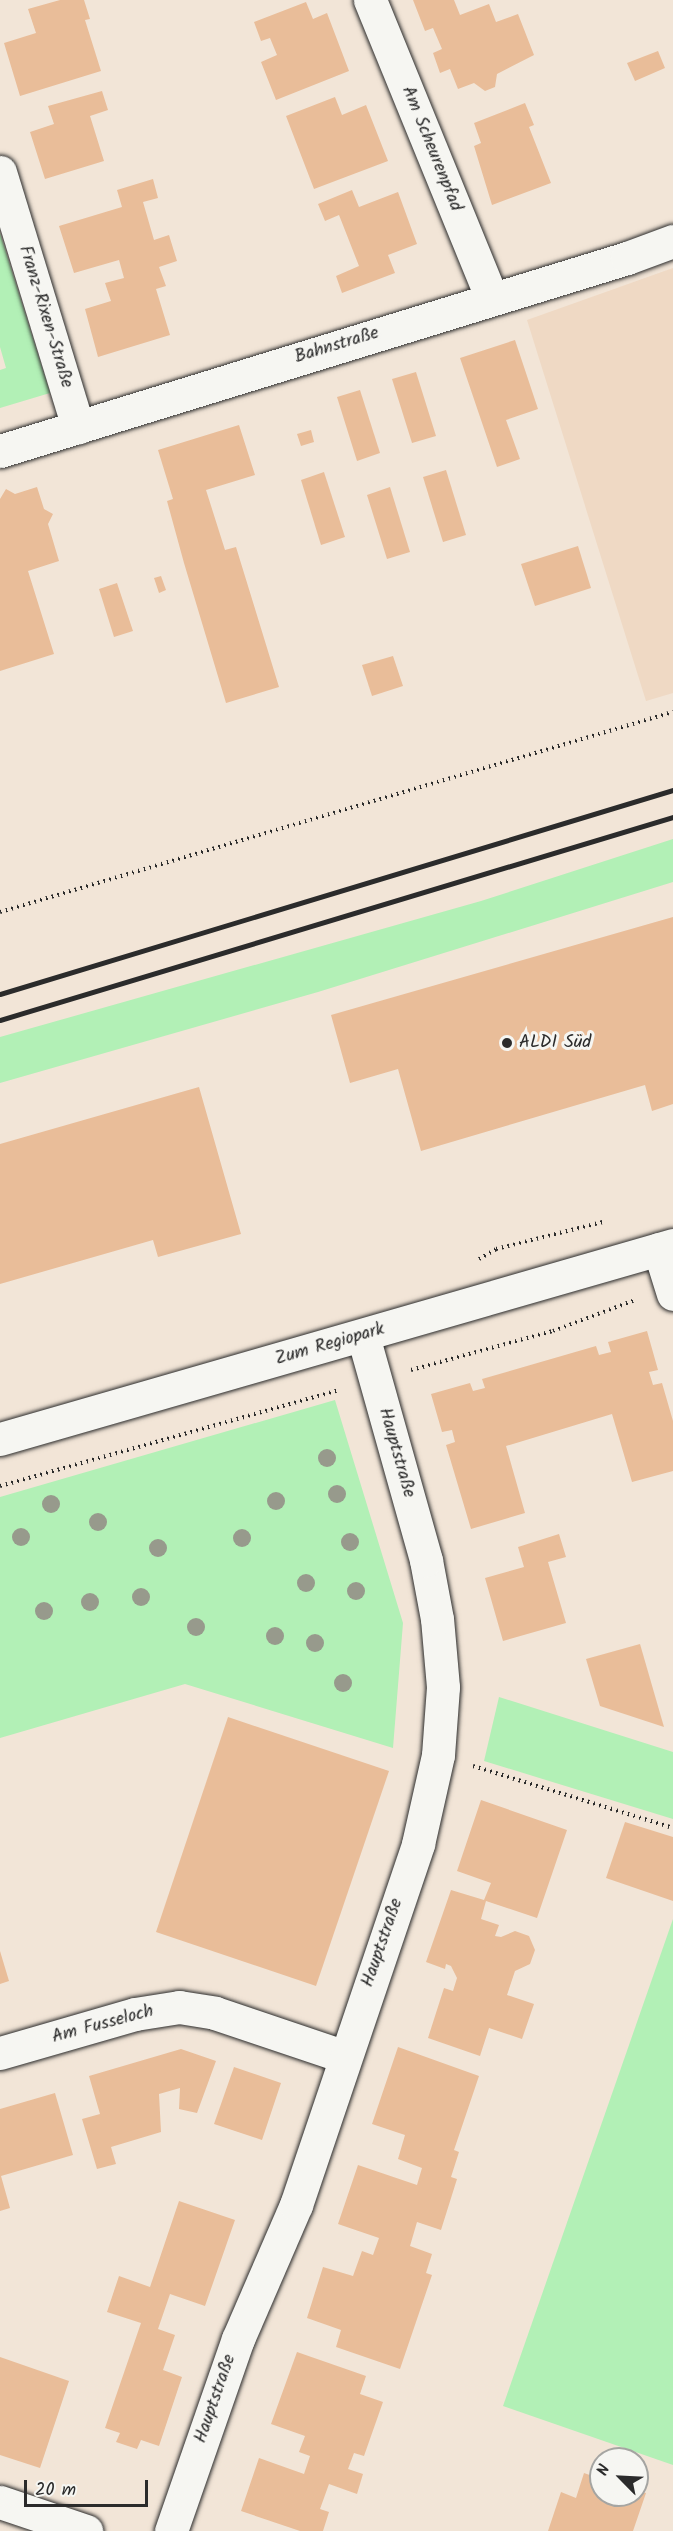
<!DOCTYPE html>
<html>
<head>
<meta charset="utf-8">
<style>
  body { margin:0 }
  #map { position:relative; width:673px; height:2531px; overflow:hidden; background:#f2e5d7; font-family:Kalam,sans-serif }
  div>[style] { position:absolute }
  .built>* { inset:0; background:#efd9c4 }
  .green>* { inset:0; background:#b2f0b6 }
  .building>* { inset:0; background:#e9bd99 }
  .path>* { height:4px; margin-top:-2px; transform-origin:0; background:repeating-linear-gradient(90deg,#2b2b2b 0 1.5px,transparent 0 6px) }
  .roads { filter:drop-shadow(0 0 2px #2b2b2b) drop-shadow(0 0 2px #2b2b2b) }
  .minor>* { height:33px; margin:-16.5px; padding:0 16.5px; transform-origin:16.5px; border-radius:16.5px; background:#f6f6f2 }
  .rail>* { height:4.5px; margin:-2.25px; padding:0 2.25px; transform-origin:2.25px; border-radius:2.25px; background:#2b2b2b }
  .trees>* { width:18px; height:18px; margin:-9px; border-radius:50%; background:#979a8c }
  .dots>* { width:16px; height:16px; translate:-50% -50%; box-sizing:border-box; border:3px solid #f6f6f2; border-radius:50% }
  span { translate:-50% -50%; white-space:nowrap; text-align:center; line-height:1.15; -webkit-text-stroke:6px #f6f6f2; paint-order:stroke }
  .street-label { font-size:18px; color:#2b2b2b }
  .poi-label { font-size:18px; color:#2b2b2b }
  .left { translate:0 -50%; text-align:left }
  .north { position:absolute; left:589px; top:2447px; width:60px; height:60px; box-sizing:border-box; background:#f6f6f2; border:2px solid #a5a5a2; border-radius:50%; rotate:294deg; font-size:16px; font-weight:700; line-height:24px; text-align:center; color:#2b2b2b }
  .north::after { content:''; display:block; margin:auto; width:21px; height:27px; background:#2b2b2b; clip-path:polygon(50% 0,100% 100%,50% 72%,0 100%) }
  .scale { position:absolute; left:24px; top:2480px; width:124px; height:27px; box-sizing:border-box; border:3px solid #2b2b2b; border-top:0; padding-left:8px; font-size:18px; line-height:21px; white-space:nowrap; color:#2b2b2b; -webkit-text-stroke:4px #f6f6f2; paint-order:stroke }
</style>
</head>
<body>
<div id="map">
  <div class="built">
    <i style="clip-path:polygon(673px 268px,673px 693px,646px 701px,527px 320px)"></i>
  </div>
  <div class="green">
    <i style="clip-path:polygon(0 233px,50px 393px,0 408px,0 370px,6px 368px,0 347px)"></i>
    <i style="clip-path:polygon(673px 839px,673px 882px,318px 992px,0 1083px,0 1037px,481px 901px)"></i>
    <i style="clip-path:polygon(335px 1400px,403px 1623px,393px 1748px,185px 1684px,0 1738px,0 1497px)"></i>
    <i style="clip-path:polygon(499px 1697px,673px 1752px,673px 1819px,484px 1761px)"></i>
    <i style="clip-path:polygon(673px 1919px,673px 2465px,503px 2406px)"></i>
  </div>
  <div class="building">
    <i style="clip-path:polygon(60px 0,84px 0,90px 19px,85px 20px,101px 71px,20px 96px,4px 43px,36px 33px,28px 9px)"></i>
    <i style="clip-path:polygon(413px 0,454px 0,460px 15px,489px 4px,496px 22px,518px 14px,534px 55px,497px 74px,495px 87px,485px 91px,474px 83px,458px 89px,450px 69px,440px 73px,433px 53px,442px 49px,433px 28px,425px 31px)"></i>
    <i style="clip-path:polygon(306px 2px,313px 19px,327px 13px,349px 71px,276px 100px,261px 62px,277px 55px,270px 38px,261px 41px,254px 22px)"></i>
    <i style="clip-path:polygon(658px 51px,665px 68px,635px 81px,627px 63px)"></i>
    <i style="clip-path:polygon(102px 91px,108px 110px,90px 116px,104px 161px,45px 179px,30px 132px,54px 124px,48px 106px)"></i>
    <i style="clip-path:polygon(335px 97px,342px 115px,366px 105px,388px 161px,314px 189px,286px 116px)"></i>
    <i style="clip-path:polygon(525px 103px,534px 125px,529px 127px,551px 183px,492px 205px,474px 146px,481px 143px,474px 123px)"></i>
    <i style="clip-path:polygon(153px 179px,158px 198px,143px 202px,154px 240px,169px 235px,177px 261px,159px 267px,166px 286px,156px 289px,170px 335px,98px 357px,85px 309px,111px 301px,105px 283px,124px 278px,119px 260px,74px 273px,59px 226px,122px 207px,117px 190px)"></i>
    <i style="clip-path:polygon(352px 190px,359px 207px,398px 192px,417px 244px,388px 255px,395px 273px,342px 293px,336px 276px,359px 266px,339px 215px,325px 221px,318px 204px)"></i>
    <i style="clip-path:polygon(515px 340px,538px 409px,506px 420px,520px 459px,497px 467px,460px 358px)"></i>
    <i style="clip-path:polygon(416px 372px,436px 436px,412px 443px,392px 379px)"></i>
    <i style="clip-path:polygon(360px 390px,380px 453px,357px 461px,337px 397px)"></i>
    <i style="clip-path:polygon(239px 425px,255px 475px,206px 490px,225px 550px,236px 547px,279px 687px,226px 703px,184px 563px,167px 501px,173px 499px,158px 450px)"></i>
    <i style="clip-path:polygon(311px 430px,314px 442px,301px 446px,297px 434px)"></i>
    <i style="clip-path:polygon(446px 470px,466px 535px,443px 542px,423px 477px)"></i>
    <i style="clip-path:polygon(324px 472px,345px 537px,321px 545px,301px 480px)"></i>
    <i style="clip-path:polygon(37px 487px,44px 509px,53px 514px,48px 524px,59px 561px,28px 571px,54px 654px,0 671px,0 499px,6px 489px,15px 494px)"></i>
    <i style="clip-path:polygon(390px 487px,410px 552px,387px 559px,367px 495px)"></i>
    <i style="clip-path:polygon(578px 546px,591px 588px,535px 606px,521px 564px)"></i>
    <i style="clip-path:polygon(161px 576px,166px 590px,159px 593px,154px 578px)"></i>
    <i style="clip-path:polygon(117px 583px,133px 631px,114px 637px,99px 589px)"></i>
    <i style="clip-path:polygon(393px 656px,403px 686px,372px 696px,362px 665px)"></i>
    <i style="clip-path:polygon(673px 917px,673px 1104px,652px 1111px,645px 1085px,421px 1151px,398px 1069px,350px 1083px,331px 1015px)"></i>
    <i style="clip-path:polygon(199px 1087px,241px 1234px,158px 1257px,153px 1240px,0 1284px,0 1144px)"></i>
    <i style="clip-path:polygon(647px 1331px,658px 1370px,649px 1372px,653px 1385px,662px 1383px,673px 1421px,673px 1471px,632px 1482px,612px 1414px,506px 1446px,525px 1513px,471px 1529px,446px 1445px,455px 1442px,452px 1430px,442px 1432px,431px 1394px,470px 1383px,473px 1391px,485px 1388px,482px 1379px,596px 1346px,599px 1355px,611px 1352px,608px 1342px)"></i>
    <i style="clip-path:polygon(559px 1534px,566px 1557px,548px 1562px,566px 1623px,503px 1641px,485px 1578px,524px 1567px,518px 1547px)"></i>
    <i style="clip-path:polygon(640px 1644px,664px 1727px,600px 1706px,586px 1659px)"></i>
    <i style="clip-path:polygon(228px 1717px,389px 1771px,316px 1986px,156px 1932px)"></i>
    <i style="clip-path:polygon(481px 1800px,567px 1830px,537px 1918px,486px 1901px,481px 1919px,499px 1925px,495px 1936px,501px 1937px,515px 1931px,529px 1936px,535px 1950px,530px 1964px,515px 1971px,507px 1995px,534px 2004px,522px 2039px,489px 2028px,480px 2056px,428px 2038px,444px 1988px,453px 1991px,457px 1978px,451px 1966px,446px 1964px,445px 1969px,426px 1962px,451px 1890px,484px 1900px,491px 1883px,457px 1871px)"></i>
    <i style="clip-path:polygon(625px 1822px,673px 1837px,673px 1901px,606px 1878px)"></i>
    <i style="clip-path:polygon(0 1951px,9px 1981px,0 1984px)"></i>
    <i style="clip-path:polygon(398px 2047px,479px 2076px,454px 2150px,459px 2152px,451px 2177px,457px 2179px,441px 2230px,417px 2222px,410px 2246px,432px 2254px,426px 2273px,432px 2275px,400px 2369px,336px 2347px,341px 2330px,307px 2318px,323px 2267px,353px 2276px,362px 2251px,373px 2255px,379px 2238px,338px 2224px,358px 2165px,417px 2185px,422px 2168px,398px 2159px,405px 2135px,372px 2124px)"></i>
    <i style="clip-path:polygon(181px 2049px,216px 2061px,197px 2113px,179px 2109px,180px 2088px,159px 2094px,161px 2132px,111px 2147px,116px 2164px,97px 2169px,82px 2119px,100px 2114px,89px 2076px)"></i>
    <i style="clip-path:polygon(234px 2067px,281px 2083px,262px 2140px,214px 2124px)"></i>
    <i style="clip-path:polygon(55px 2093px,73px 2155px,1px 2176px,10px 2208px,0 2211px,0 2109px)"></i>
    <i style="clip-path:polygon(179px 2201px,235px 2220px,205px 2306px,170px 2294px,158px 2329px,175px 2335px,163px 2370px,182px 2377px,159px 2446px,141px 2440px,137px 2449px,116px 2442px,120px 2433px,105px 2428px,141px 2323px,107px 2312px,119px 2276px,150px 2287px)"></i>
    <i style="clip-path:polygon(297px 2352px,366px 2376px,360px 2394px,383px 2402px,364px 2456px,354px 2453px,348px 2469px,363px 2474px,357px 2494px,329px 2484px,320px 2509px,329px 2512px,323px 2531px,300px 2531px,241px 2511px,259px 2458px,304px 2474px,310px 2456px,299px 2452px,305px 2436px,271px 2424px)"></i>
    <i style="clip-path:polygon(0 2357px,69px 2381px,40px 2468px,0 2455px)"></i>
    <i style="clip-path:polygon(584px 2473px,601px 2479px,601px 2495px,637px 2495px,637px 2491px,646px 2493px,633px 2531px,548px 2531px,561px 2492px,576px 2498px)"></i>
  </div>
  <div class="path">
    <i style="left:0;top:912px;width:702px;rotate:-16.55deg"></i>
    <i style="left:479px;top:1259px;width:20px;rotate:-30deg"></i>
    <i style="left:496px;top:1249px;width:110px;rotate:-14.2deg"></i>
    <i style="left:411px;top:1370px;width:147px;rotate:-15.4deg"></i>
    <i style="left:553px;top:1331px;width:88px;rotate:-20.7deg"></i>
    <i style="left:0;top:1486px;width:353px;rotate:-15.8deg"></i>
    <i style="left:473px;top:1766px;width:209px;rotate:17.2deg"></i>
  </div>
  <div class="roads">
    <div class="minor">
      <i style="left:370px;top:0;width:321px;rotate:67.8deg"></i>
      <i style="left:0;top:172px;width:267px;rotate:73deg"></i>
      <i style="left:0;top:451px;width:656px;rotate:-17.11deg"></i>
      <i style="left:627px;top:258px;width:49px;rotate:-20.3deg"></i>
      <i style="left:659px;top:1249px;width:47px;rotate:72.7deg"></i>
      <i style="left:0;top:1439px;width:700px;rotate:-16.08deg"></i>
      <i style="left:0;top:2053px;width:141px;rotate:-16.1deg"></i>
      <i style="left:135px;top:2014px;width:45px;rotate:-9deg"></i>
      <i style="left:179px;top:2007px;width:36px;rotate:9deg"></i>
      <i style="left:215px;top:2013px;width:135px;rotate:18.6deg"></i>
      <i style="left:0;top:2502px;width:91px;rotate:18.6deg"></i>
      <i style="left:171px;top:2531px;width:203px;rotate:-70.8deg"></i>
      <i style="left:238px;top:2339px;width:146px;rotate:-66.6deg"></i>
      <i style="left:296px;top:2205px;width:381px;rotate:-71.3deg"></i>
      <i style="left:418px;top:1844px;width:91px;rotate:-77.3deg"></i>
      <i style="left:438px;top:1755px;width:68px;rotate:-85.8deg"></i>
      <i style="left:443px;top:1687px;width:68px;rotate:-95deg"></i>
      <i style="left:437px;top:1619px;width:60px;rotate:-100.6deg"></i>
      <i style="left:426px;top:1560px;width:233px;rotate:-105.7deg"></i>
    </div>
  </div>
  <div class="rail">
    <i style="left:0;top:994px;width:703px;rotate:-16.86deg"></i>
    <i style="left:0;top:1020px;width:703px;rotate:-16.79deg"></i>
  </div>
  <div class="trees">
    <i style="left:327px;top:1458px"></i>
    <i style="left:337px;top:1494px"></i>
    <i style="left:276px;top:1501px"></i>
    <i style="left:51px;top:1504px"></i>
    <i style="left:98px;top:1522px"></i>
    <i style="left:21px;top:1537px"></i>
    <i style="left:242px;top:1538px"></i>
    <i style="left:350px;top:1542px"></i>
    <i style="left:158px;top:1548px"></i>
    <i style="left:306px;top:1583px"></i>
    <i style="left:356px;top:1591px"></i>
    <i style="left:141px;top:1597px"></i>
    <i style="left:90px;top:1602px"></i>
    <i style="left:44px;top:1611px"></i>
    <i style="left:196px;top:1627px"></i>
    <i style="left:275px;top:1636px"></i>
    <i style="left:315px;top:1643px"></i>
    <i style="left:343px;top:1683px"></i>
  </div>
  <div class="dots">
    <i style="left:507px;top:1043px;background:#2b2b2b"></i>
  </div>
  <div class="street-label">
    <span style="left:431px;top:149px;rotate:68deg">Am Scheurenpfad</span>
    <span style="left:45px;top:317px;rotate:73deg">Franz-Rixen-Straße</span>
    <span style="left:337px;top:346px;rotate:-17deg">Bahnstraße</span>
    <span style="left:330px;top:1345px;rotate:-16deg">Zum Regiopark</span>
    <span style="left:396px;top:1453px;rotate:74deg">Hauptstraße</span>
    <span style="left:383px;top:1943px;rotate:-71deg">Hauptstraße</span>
    <span style="left:103px;top:2025px;rotate:-15deg">Am Fusseloch</span>
    <span style="left:216px;top:2399px;rotate:-71deg">Hauptstraße</span>
  </div>
  <div class="poi-label">
    <span class="left" style="left:519px;top:1043px">ALDI Süd</span>
  </div>
  <div class="north">N</div>
  <div class="scale">20 m</div>
</div>
</body>
</html>
